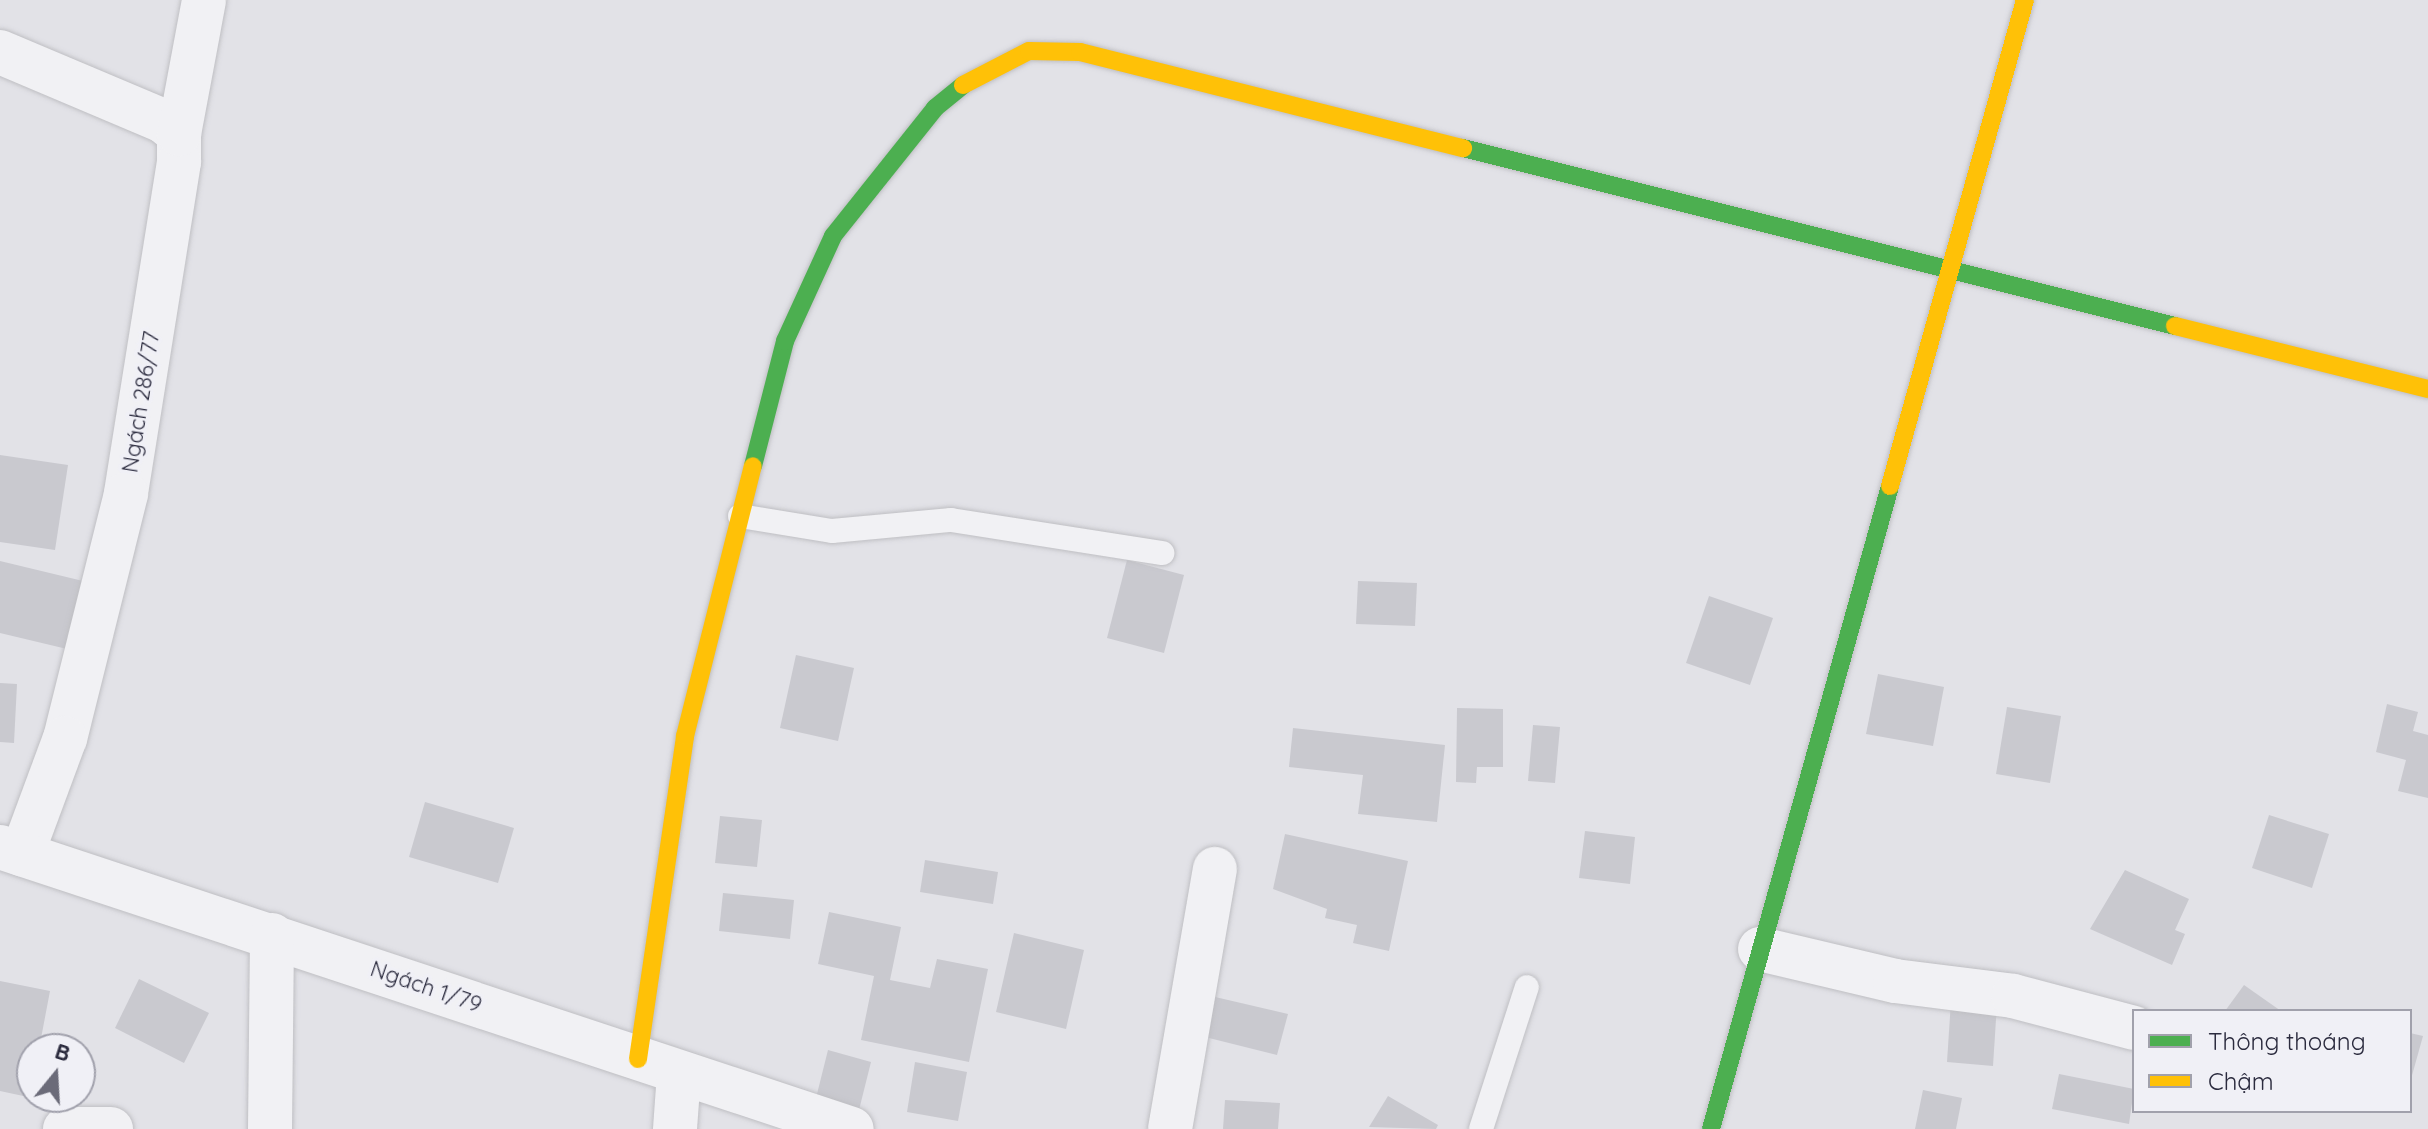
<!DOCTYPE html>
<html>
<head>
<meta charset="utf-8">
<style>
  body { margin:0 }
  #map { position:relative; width:2428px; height:1129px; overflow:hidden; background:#e2e2e7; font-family:Quicksand,sans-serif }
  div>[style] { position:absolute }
  .building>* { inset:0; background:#c9c9cf }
  .roads { filter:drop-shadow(0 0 2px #bfbfc3) drop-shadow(0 0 2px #bfbfc3) }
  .lane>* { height:24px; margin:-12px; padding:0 12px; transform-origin:12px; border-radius:12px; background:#f1f1f4 }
  .street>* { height:44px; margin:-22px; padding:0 22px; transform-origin:22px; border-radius:22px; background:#f1f1f4 }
  .fast>* { height:18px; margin:-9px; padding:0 9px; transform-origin:9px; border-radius:9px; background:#4caf50 }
  .slow>* { height:18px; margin:-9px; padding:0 9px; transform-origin:9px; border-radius:9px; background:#ffc107 }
  span { translate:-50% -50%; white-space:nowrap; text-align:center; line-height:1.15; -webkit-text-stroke:7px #f0f0f6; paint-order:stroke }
  .street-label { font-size:22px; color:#2b2b3e }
  .legend { position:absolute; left:2132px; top:1009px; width:280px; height:104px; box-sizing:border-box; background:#f0f0f6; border:2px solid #a1a1ac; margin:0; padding:10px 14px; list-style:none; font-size:24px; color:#2b2b3e }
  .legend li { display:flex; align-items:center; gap:16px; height:40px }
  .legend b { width:40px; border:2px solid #a1a1ac }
  .north { position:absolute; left:16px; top:1033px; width:80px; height:80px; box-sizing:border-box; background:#f0f0f6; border:2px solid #a1a1ac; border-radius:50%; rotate:18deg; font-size:22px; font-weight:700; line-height:32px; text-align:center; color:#2b2b3e }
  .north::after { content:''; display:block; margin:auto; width:28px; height:36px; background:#6b6b79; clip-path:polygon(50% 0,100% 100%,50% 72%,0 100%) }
</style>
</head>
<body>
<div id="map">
  <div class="building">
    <i style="clip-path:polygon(0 455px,68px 465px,55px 550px,0 542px)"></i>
    <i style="clip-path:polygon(1127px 560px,1184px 575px,1164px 653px,1107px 638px)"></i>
    <i style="clip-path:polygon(0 561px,83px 581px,67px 649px,0 633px)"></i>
    <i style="clip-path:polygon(1358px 581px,1417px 583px,1415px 626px,1356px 624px)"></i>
    <i style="clip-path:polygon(1709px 596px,1773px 618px,1750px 685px,1686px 663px)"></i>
    <i style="clip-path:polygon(796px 655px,854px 668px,838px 741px,780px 728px)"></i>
    <i style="clip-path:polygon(1878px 674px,1944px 687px,1933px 746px,1866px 734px)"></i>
    <i style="clip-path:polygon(0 683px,17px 684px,14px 743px,0 742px)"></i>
    <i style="clip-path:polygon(2387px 704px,2418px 712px,2413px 731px,2428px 735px,2428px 798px,2398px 791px,2406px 760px,2376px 752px)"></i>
    <i style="clip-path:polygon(2007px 707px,2061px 716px,2050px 783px,1996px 774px)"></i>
    <i style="clip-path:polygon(1457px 708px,1503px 709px,1503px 767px,1477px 767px,1476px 783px,1456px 782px)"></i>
    <i style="clip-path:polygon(1533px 725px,1560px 727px,1555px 783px,1528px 781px)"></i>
    <i style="clip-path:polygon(1293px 728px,1445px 745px,1437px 822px,1358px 814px,1363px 775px,1289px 767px)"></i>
    <i style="clip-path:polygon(425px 802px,514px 828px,498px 883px,409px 857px)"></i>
    <i style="clip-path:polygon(2269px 815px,2329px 834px,2312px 888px,2252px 868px)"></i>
    <i style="clip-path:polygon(720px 816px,762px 820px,757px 867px,715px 863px)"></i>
    <i style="clip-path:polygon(1585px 831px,1635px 837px,1630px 884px,1579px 878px)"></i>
    <i style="clip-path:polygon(1285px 834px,1408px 861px,1389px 951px,1353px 943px,1357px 925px,1325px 918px,1327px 909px,1273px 889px)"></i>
    <i style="clip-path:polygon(925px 860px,998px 872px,993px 904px,920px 892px)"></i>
    <i style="clip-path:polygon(2125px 870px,2189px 899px,2175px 930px,2185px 934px,2172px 965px,2090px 929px)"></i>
    <i style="clip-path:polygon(723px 893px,794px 900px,790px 939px,719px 931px)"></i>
    <i style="clip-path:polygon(829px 912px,901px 927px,890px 980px,930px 988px,937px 959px,988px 969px,969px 1062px,861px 1040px,874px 976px,818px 964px)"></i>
    <i style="clip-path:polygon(1014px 933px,1084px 950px,1066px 1029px,996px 1012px)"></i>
    <i style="clip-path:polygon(139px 979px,209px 1013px,184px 1063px,115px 1028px)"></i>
    <i style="clip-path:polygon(0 981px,50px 991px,39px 1049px,32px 1049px,28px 1097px,0 1091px)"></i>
    <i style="clip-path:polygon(2244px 985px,2281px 1011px,2225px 1011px)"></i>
    <i style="clip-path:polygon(1211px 996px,1288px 1014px,1277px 1055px,1201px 1036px)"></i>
    <i style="clip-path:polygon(1951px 1001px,1997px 1004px,1993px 1066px,1947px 1062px)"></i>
    <i style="clip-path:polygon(2410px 1033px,2423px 1036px,2411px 1079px,2410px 1079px)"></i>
    <i style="clip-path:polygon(828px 1050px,871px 1062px,858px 1114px,815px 1102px)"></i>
    <i style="clip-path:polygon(915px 1062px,967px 1072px,958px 1121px,907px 1112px)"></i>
    <i style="clip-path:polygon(2059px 1074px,2134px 1089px,2129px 1124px,2052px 1109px)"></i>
    <i style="clip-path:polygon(1923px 1090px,1962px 1098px,1956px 1129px,1915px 1129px)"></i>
    <i style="clip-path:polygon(1388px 1096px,1438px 1125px,1436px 1129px,1369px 1127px)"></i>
    <i style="clip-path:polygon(1225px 1100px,1280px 1103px,1278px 1129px,1223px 1129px)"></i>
  </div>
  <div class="roads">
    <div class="lane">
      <i style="left:740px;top:516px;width:93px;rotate:9.3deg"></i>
      <i style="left:832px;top:531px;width:120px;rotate:-5.3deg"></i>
      <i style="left:951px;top:520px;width:214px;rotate:8.9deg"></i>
      <i style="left:1481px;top:1129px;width:149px;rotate:-72.1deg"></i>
    </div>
    <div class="street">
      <i style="left:0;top:52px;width:177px;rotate:22.9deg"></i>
      <i style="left:163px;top:121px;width:21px;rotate:39deg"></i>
      <i style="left:179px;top:134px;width:28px;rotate:90deg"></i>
      <i style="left:179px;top:162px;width:336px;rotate:99.1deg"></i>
      <i style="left:126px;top:494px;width:252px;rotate:104deg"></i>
      <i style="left:65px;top:738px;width:124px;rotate:110.3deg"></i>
      <i style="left:179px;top:134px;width:136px;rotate:-79.4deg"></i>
      <i style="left:0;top:847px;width:897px;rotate:18.31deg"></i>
      <i style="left:1760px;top:949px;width:139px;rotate:13.3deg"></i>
      <i style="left:1895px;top:981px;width:119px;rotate:7.2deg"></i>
      <i style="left:2013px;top:996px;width:125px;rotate:14.8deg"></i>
      <i style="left:65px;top:1129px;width:46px"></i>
      <i style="left:270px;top:1129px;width:194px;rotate:-89.4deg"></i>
      <i style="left:675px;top:1129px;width:56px;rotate:-85.9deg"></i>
      <i style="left:1170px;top:1129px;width:264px;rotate:-80.2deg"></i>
    </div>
    <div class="fast">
      <i style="left:1463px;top:148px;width:734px;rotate:14.04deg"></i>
      <i style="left:753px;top:466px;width:129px;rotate:-75.6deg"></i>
      <i style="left:785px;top:341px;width:115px;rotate:-65.4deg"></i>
      <i style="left:833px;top:236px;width:164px;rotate:-51.4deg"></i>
      <i style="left:935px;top:108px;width:36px;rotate:-39deg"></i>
      <i style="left:1711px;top:1129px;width:667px;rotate:-74.44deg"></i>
    </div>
    <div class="slow">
      <i style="left:963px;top:85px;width:74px;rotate:-27.3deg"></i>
      <i style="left:1029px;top:51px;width:51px;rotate:1.1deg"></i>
      <i style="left:1080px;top:52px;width:395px;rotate:14.1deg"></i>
      <i style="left:2175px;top:326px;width:261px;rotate:14deg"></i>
      <i style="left:1890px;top:486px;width:504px;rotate:-74.48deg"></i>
      <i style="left:638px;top:1059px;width:326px;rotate:-81.7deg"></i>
      <i style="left:685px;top:736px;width:278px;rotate:-75.9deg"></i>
    </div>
  </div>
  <div class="street-label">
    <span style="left:141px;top:402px;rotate:-81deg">Ngách 286/77</span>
    <span style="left:426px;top:987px;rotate:19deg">Ngách 1/79</span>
  </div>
  <ul class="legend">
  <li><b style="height:10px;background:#4caf50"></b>Thông thoáng</li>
  <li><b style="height:10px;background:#ffc107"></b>Chậm</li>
  </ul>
  <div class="north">B</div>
</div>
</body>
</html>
